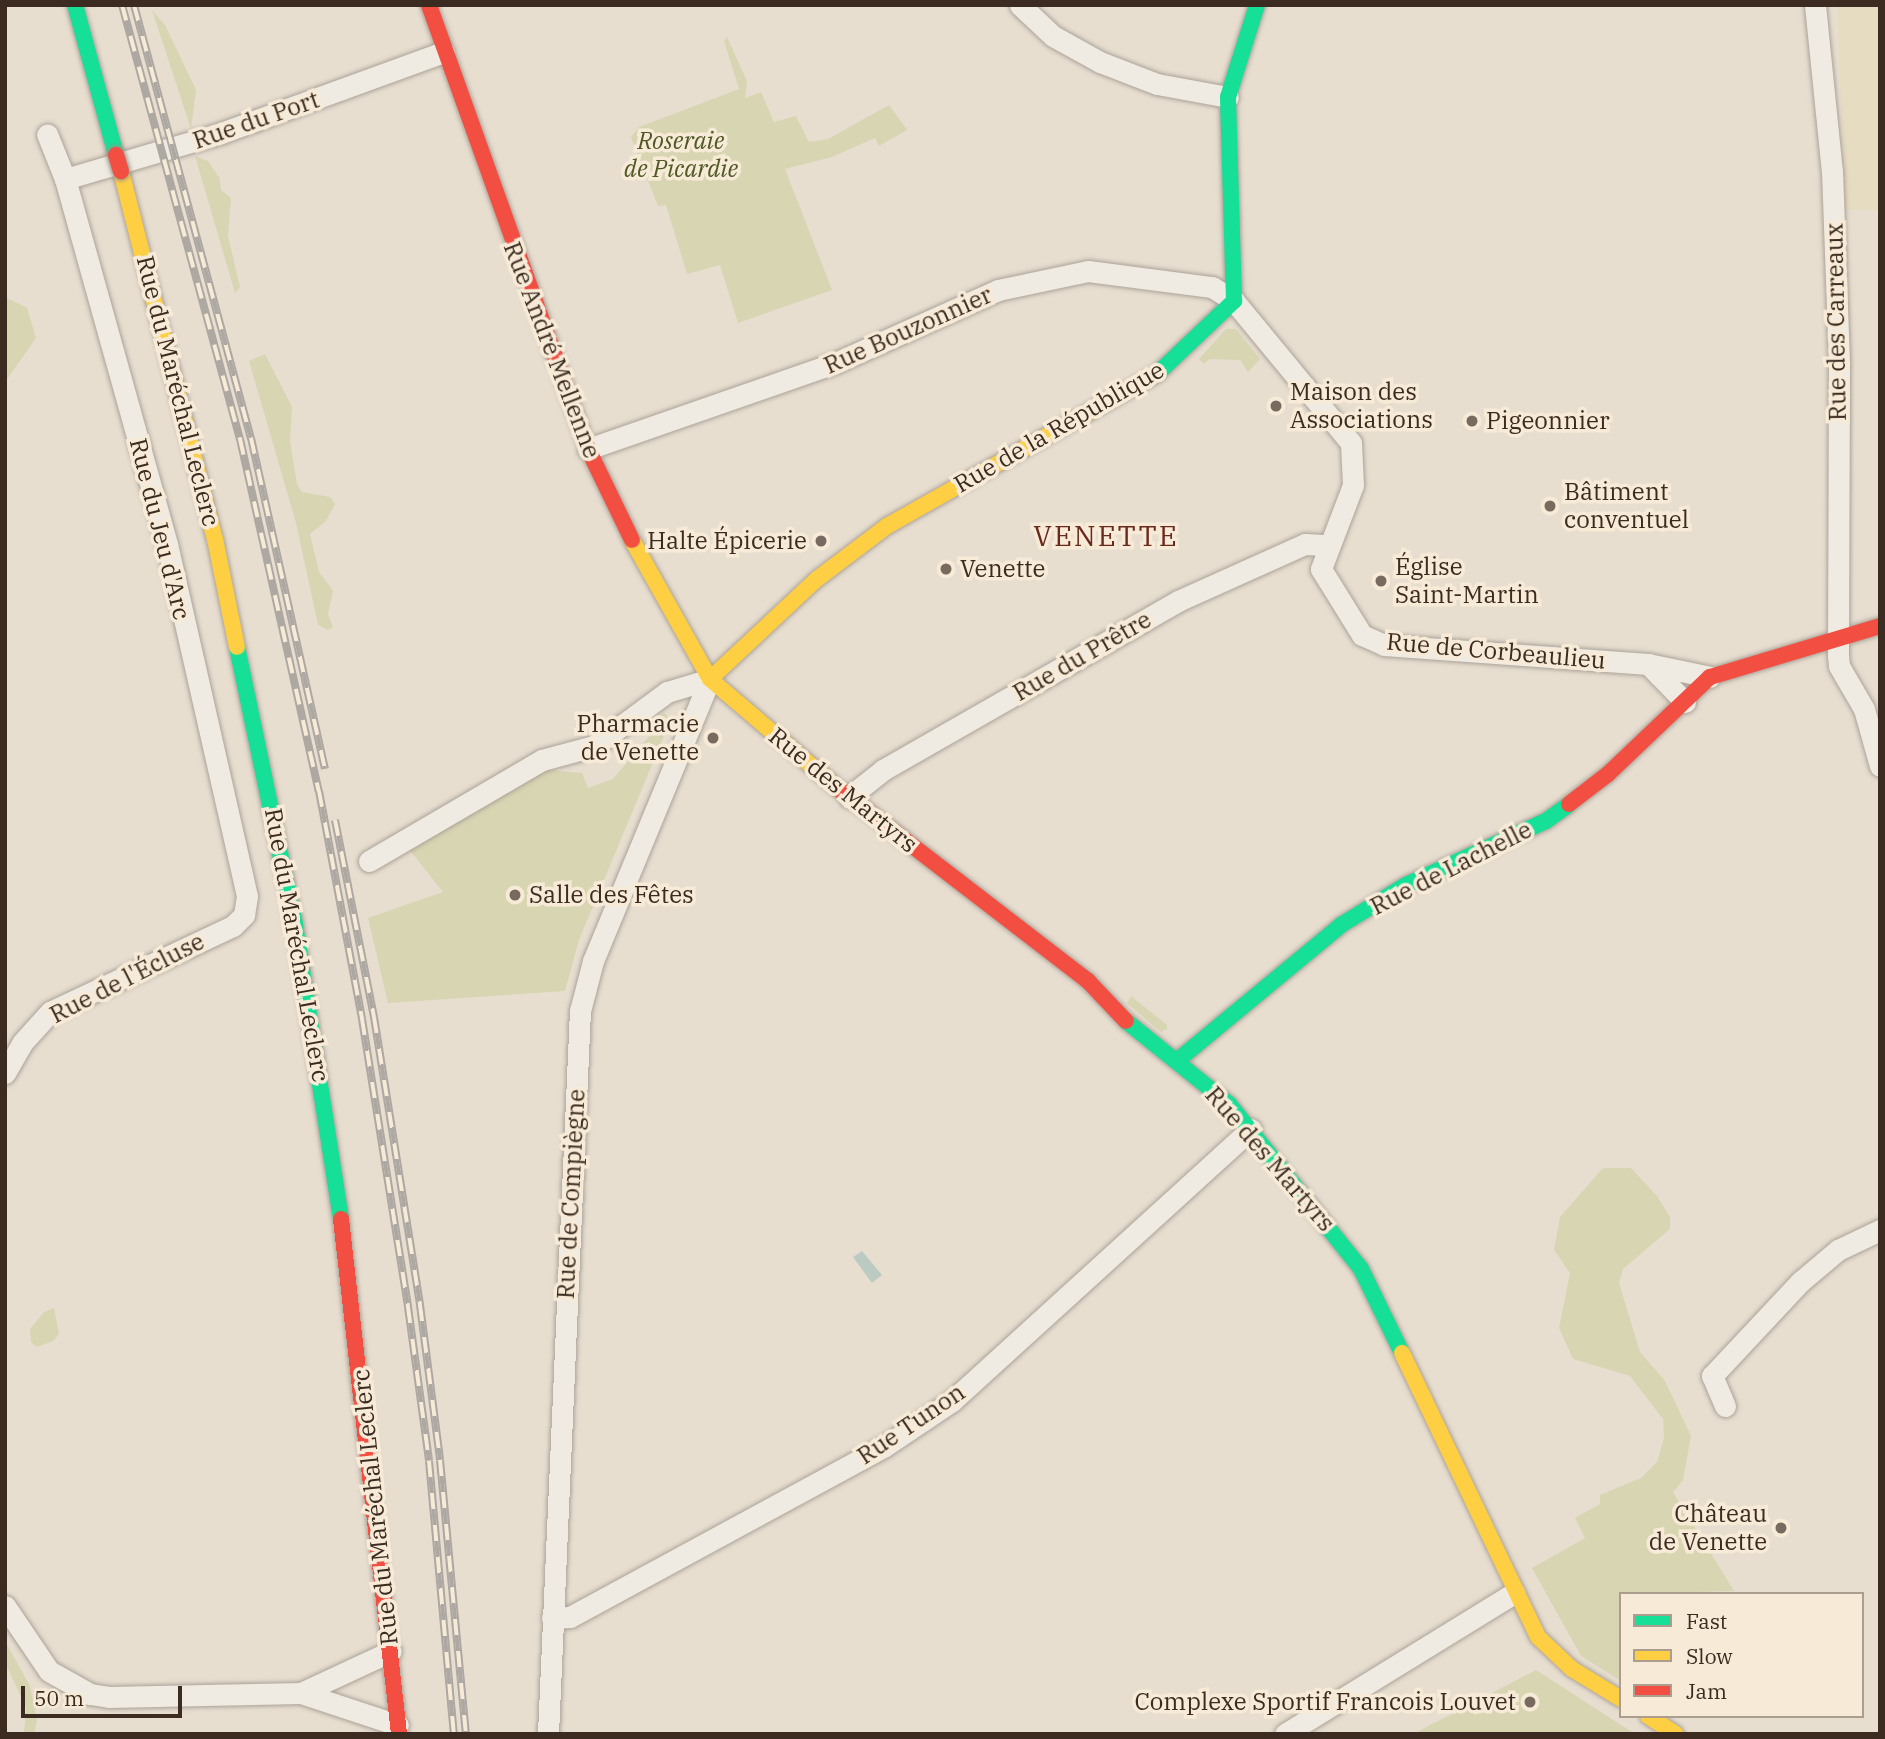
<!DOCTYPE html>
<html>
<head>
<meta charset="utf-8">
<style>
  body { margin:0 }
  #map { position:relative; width:1885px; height:1739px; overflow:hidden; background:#e7ded0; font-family:"IBM Plex Serif",serif }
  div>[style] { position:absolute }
  .farmland>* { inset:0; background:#e6dcc1 }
  .green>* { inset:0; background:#d8d5b2 }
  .water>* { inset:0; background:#bbcbc1 }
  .roads { filter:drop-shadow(0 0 2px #aca398) drop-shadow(0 0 2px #aca398) }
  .street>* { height:21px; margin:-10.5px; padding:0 10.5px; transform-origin:10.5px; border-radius:10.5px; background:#efeae2 }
  .fast>* { height:16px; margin:-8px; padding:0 8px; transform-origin:8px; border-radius:8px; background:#16e098 }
  .slow>* { height:16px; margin:-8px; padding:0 8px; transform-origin:8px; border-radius:8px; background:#ffcf43 }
  .jam>* { height:16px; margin:-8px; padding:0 8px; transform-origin:8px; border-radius:8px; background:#f24e42 }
  .rail>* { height:8px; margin-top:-4px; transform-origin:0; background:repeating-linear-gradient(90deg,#f7ebd7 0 16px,#aea8a2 0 32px); box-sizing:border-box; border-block:2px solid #aea8a2 }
  .bridges { filter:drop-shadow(0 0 2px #9c9388) drop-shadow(0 0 2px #9c9388) }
  .jam-bridge>* { height:16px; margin:-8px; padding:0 8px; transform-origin:8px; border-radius:8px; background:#f24e42 }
  .dots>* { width:19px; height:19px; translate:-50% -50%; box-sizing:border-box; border:4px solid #f7ebd7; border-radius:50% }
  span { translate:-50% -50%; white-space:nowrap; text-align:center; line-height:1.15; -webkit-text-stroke:7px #f7ebd7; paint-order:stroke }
  .street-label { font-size:24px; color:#3c2b20 }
  .park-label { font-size:24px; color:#4f5926; font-style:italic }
  .poi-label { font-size:24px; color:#3c2b20 }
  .left { translate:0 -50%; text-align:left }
  .right { translate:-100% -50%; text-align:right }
  .quarter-label { font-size:28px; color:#6a291e; letter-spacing:2px }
  .frame { position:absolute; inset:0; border:7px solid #3c2b20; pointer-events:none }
  .legend { position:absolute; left:1619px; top:1592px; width:245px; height:126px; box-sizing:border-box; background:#f7ebd7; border:2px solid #ac9e8e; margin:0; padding:9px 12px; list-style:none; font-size:21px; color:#3c2b20 }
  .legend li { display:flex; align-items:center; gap:14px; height:35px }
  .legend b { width:35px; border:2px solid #ac9e8e }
  .scale { position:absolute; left:21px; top:1686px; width:161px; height:32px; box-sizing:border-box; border:4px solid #3c2b20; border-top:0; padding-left:9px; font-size:21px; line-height:24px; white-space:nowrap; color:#3c2b20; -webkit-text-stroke:5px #f7ebd7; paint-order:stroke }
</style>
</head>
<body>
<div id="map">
  <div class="farmland">
    <i style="clip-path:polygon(1837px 5px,1880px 5px,1880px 210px,1845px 210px)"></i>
  </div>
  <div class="green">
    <i style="clip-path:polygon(152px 10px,165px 25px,196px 90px,191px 129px)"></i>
    <i style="clip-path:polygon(727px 37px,747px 81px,745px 98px,761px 92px,774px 122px,796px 116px,809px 142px,828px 139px,889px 105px,907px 130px,879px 146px,875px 138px,832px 157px,785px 169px,832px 290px,738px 323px,720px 265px,687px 274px,666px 205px,658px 206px,631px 137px,639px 127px,739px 89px,724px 41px)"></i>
    <i style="clip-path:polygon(195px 156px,208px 161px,220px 179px,221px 190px,231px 198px,228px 236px,240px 287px,235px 293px)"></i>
    <i style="clip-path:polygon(5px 297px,27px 308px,36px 338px,5px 382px)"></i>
    <i style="clip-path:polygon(1226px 329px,1236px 329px,1260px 359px,1248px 372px,1240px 360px,1210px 359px,1204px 364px,1199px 359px)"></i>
    <i style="clip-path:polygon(265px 354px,292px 407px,290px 442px,297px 484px,302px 492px,330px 497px,335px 504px,326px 521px,310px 534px,319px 572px,333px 591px,328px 614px,333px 627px,327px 630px,318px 625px,296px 523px,249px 361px)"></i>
    <i style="clip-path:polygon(664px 713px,671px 719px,579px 940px,565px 991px,388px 1003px,368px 918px,443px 892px,408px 848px,395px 851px,548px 770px,582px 773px,588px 788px,613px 779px,652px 733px,646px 728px)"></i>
    <i style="clip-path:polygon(1131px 996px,1167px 1025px,1167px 1029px,1161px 1032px,1127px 1003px)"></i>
    <i style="clip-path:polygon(1603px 1168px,1631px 1168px,1657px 1196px,1670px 1217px,1670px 1229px,1623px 1269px,1619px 1283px,1640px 1352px,1665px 1381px,1691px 1436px,1683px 1480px,1673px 1492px,1734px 1591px,1621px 1594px,1621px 1681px,1581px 1656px,1532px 1568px,1585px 1538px,1575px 1518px,1600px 1504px,1600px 1495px,1641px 1478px,1657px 1462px,1664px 1438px,1663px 1419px,1630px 1376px,1573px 1359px,1559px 1328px,1570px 1273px,1554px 1250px,1560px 1217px)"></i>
    <i style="clip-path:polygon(54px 1308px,59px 1334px,53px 1341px,37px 1347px,31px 1342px,30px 1329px,44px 1312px)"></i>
    <i style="clip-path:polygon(5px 1641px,30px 1686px,37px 1721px,34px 1734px,24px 1734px,26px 1708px,5px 1662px)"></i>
    <i style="clip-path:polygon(1536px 1670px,1635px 1734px,1413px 1734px)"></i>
  </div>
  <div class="water">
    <i style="clip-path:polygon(862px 1251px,882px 1275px,872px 1283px,853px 1257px)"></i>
  </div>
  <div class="roads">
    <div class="street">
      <i style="left:1020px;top:5px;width:45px;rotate:43.2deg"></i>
      <i style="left:1053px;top:36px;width:54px;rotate:29deg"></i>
      <i style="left:1100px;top:62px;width:61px;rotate:21.1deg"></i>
      <i style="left:1157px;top:84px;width:72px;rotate:10.4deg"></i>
      <i style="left:1815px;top:5px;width:167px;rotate:84.2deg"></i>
      <i style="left:1832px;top:171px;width:194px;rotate:87.9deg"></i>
      <i style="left:1839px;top:365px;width:290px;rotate:90.2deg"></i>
      <i style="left:1838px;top:655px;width:11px;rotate:85deg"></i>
      <i style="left:1839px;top:666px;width:50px;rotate:59.8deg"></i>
      <i style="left:1864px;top:709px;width:59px;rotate:74.3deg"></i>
      <i style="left:65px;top:179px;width:163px;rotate:-16.4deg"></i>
      <i style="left:221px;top:133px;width:237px;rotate:-20deg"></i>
      <i style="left:588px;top:449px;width:262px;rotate:-19.2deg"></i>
      <i style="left:835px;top:363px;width:179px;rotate:-24.1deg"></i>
      <i style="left:998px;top:290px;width:92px;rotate:-11.9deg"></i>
      <i style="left:1088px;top:271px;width:125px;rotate:7.4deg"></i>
      <i style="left:1212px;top:287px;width:26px;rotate:32deg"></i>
      <i style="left:1234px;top:301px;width:184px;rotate:50.5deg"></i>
      <i style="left:1351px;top:443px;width:42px;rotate:87.3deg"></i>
      <i style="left:1353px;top:485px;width:90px;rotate:110.9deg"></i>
      <i style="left:1321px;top:569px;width:78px;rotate:58.2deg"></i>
      <i style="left:1362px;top:635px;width:24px;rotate:24deg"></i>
      <i style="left:1384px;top:645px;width:265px;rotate:4.1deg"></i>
      <i style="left:1685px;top:702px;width:53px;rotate:-134.2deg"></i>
      <i style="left:1648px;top:664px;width:63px;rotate:11.8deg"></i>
      <i style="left:849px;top:797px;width:43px;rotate:-38.5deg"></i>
      <i style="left:883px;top:770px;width:340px;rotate:-29.8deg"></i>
      <i style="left:1178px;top:601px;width:139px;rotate:-24.2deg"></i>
      <i style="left:1305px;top:544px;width:22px;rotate:3deg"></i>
      <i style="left:369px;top:861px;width:200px;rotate:-30.3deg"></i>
      <i style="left:542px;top:760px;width:54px;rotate:-15.1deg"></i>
      <i style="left:594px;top:746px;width:91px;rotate:-36.5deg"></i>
      <i style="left:667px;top:692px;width:45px;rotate:-16.8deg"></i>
      <i style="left:5px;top:1073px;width:34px;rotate:-60deg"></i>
      <i style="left:22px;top:1043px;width:42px;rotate:-47.9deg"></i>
      <i style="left:50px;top:1012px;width:202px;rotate:-25.2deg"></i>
      <i style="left:233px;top:926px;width:16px;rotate:-45deg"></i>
      <i style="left:244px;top:915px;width:19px;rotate:-81deg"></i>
      <i style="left:247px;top:896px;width:361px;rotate:-102.8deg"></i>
      <i style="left:167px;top:544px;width:379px;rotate:-105.6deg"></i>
      <i style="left:65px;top:179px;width:48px;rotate:-111.8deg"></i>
      <i style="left:1725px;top:1406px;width:33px;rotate:-113deg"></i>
      <i style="left:1712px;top:1376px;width:129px;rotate:-46.9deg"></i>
      <i style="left:1800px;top:1282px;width:50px;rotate:-40.1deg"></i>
      <i style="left:1838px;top:1250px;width:47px;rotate:-25.5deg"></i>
      <i style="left:5px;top:1606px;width:78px;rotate:55.9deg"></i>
      <i style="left:49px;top:1671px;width:47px;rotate:29.3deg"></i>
      <i style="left:90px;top:1694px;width:19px;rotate:9deg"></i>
      <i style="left:109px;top:1697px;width:192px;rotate:-1.2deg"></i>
      <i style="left:301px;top:1693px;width:99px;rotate:-25deg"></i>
      <i style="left:552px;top:1618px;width:18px;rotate:-3deg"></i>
      <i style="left:570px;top:1617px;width:358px;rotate:-28.5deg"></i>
      <i style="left:885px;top:1446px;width:81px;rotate:-33.9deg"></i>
      <i style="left:952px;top:1401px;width:404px;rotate:-42.3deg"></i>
      <i style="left:301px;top:1693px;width:102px;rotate:18.3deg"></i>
      <i style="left:548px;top:1734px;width:724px;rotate:-87.47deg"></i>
      <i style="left:580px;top:1011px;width:52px;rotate:-75.4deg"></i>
      <i style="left:593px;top:961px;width:305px;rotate:-67.5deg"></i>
      <i style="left:1285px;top:1734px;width:269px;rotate:-31.6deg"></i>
    </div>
    <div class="fast">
      <i style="left:75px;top:5px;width:156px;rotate:74.7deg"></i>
      <i style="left:1158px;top:373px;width:105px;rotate:-43.5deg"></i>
      <i style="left:1234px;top:301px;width:204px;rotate:-91.7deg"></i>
      <i style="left:1228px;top:97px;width:96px;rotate:-72.5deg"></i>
      <i style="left:237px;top:647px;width:284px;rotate:78.2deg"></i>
      <i style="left:295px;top:925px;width:298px;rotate:81.1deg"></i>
      <i style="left:1126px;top:1021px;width:132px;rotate:38.9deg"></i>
      <i style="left:1229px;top:1104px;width:211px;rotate:51.3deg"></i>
      <i style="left:1361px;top:1269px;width:93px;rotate:64deg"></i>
      <i style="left:1178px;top:1060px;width:212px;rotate:-39.6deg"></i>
      <i style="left:1341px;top:925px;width:76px;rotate:-31.6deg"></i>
      <i style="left:1406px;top:885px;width:154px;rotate:-24.6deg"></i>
      <i style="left:1546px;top:821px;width:29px;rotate:-36deg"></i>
    </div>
    <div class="slow">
      <i style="left:121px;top:171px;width:380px;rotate:75.7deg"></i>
      <i style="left:215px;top:539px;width:110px;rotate:78.5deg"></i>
      <i style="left:632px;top:540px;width:159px;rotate:60.7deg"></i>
      <i style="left:710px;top:679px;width:171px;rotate:40.5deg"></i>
      <i style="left:710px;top:679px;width:146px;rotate:-43.1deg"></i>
      <i style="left:817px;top:579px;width:88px;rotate:-37.1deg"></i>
      <i style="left:887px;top:526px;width:311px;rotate:-29.4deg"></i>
      <i style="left:1402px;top:1353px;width:315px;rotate:64.4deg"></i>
      <i style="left:1538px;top:1637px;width:47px;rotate:43.3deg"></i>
      <i style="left:1572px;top:1669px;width:57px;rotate:31.5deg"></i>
      <i style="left:1648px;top:1716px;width:33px;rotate:33deg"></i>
    </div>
    <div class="jam">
      <i style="left:429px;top:5px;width:472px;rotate:70.3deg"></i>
      <i style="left:588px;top:449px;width:101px;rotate:64.2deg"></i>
      <i style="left:840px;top:790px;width:313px;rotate:37.6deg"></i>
      <i style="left:1088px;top:981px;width:55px;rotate:46.5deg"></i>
      <i style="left:1569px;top:804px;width:49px;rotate:-37.6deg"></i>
      <i style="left:1608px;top:774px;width:141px;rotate:-43.6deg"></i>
      <i style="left:1710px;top:677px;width:177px;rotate:-16.7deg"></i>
      <i style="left:341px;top:1219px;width:518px;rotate:83.57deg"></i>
    </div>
  </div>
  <div class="rail">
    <i style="left:122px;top:5px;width:450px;rotate:74.8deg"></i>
    <i style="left:240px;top:439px;width:361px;rotate:77.4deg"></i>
    <i style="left:319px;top:791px;width:232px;rotate:79.3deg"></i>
    <i style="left:362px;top:1019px;width:292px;rotate:80.9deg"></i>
    <i style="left:408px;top:1307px;width:155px;rotate:82.2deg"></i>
    <i style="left:429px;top:1461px;width:274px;rotate:84.8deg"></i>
    <i style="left:134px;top:5px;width:449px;rotate:74.9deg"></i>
    <i style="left:251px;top:438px;width:339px;rotate:77.4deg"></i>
    <i style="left:335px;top:820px;width:201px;rotate:78.8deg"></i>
    <i style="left:374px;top:1017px;width:292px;rotate:80.9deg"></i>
    <i style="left:420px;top:1305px;width:156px;rotate:82.6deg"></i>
    <i style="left:440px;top:1460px;width:275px;rotate:84.6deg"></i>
  </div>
  <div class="bridges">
    <div class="jam-bridge">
      <i style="left:116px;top:155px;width:17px;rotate:73deg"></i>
    </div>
  </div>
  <div class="dots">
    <i style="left:1276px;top:406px;background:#786a5e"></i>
    <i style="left:1472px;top:421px;background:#786a5e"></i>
    <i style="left:1550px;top:506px;background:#786a5e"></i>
    <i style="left:821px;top:541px;background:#786a5e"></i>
    <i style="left:946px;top:569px;background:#786a5e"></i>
    <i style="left:1381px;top:581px;background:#786a5e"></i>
    <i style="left:713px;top:738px;background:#786a5e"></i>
    <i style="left:515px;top:895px;background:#786a5e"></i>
    <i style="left:1781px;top:1528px;background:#786a5e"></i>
    <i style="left:1530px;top:1702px;background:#786a5e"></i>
  </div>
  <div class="street-label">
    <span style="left:256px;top:120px;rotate:-19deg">Rue du Port</span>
    <span style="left:1836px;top:322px;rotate:-91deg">Rue des Carreaux</span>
    <span style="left:908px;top:330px;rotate:-24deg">Rue Bouzonnier</span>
    <span style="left:552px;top:350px;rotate:69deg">Rue André Mellenne</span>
    <span style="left:178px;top:391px;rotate:76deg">Rue du Maréchal Leclerc</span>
    <span style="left:1059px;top:427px;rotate:-30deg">Rue de la République</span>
    <span style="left:160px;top:529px;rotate:76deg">Rue du Jeu d'Arc</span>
    <span style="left:1496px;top:651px;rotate:5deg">Rue de Corbeaulieu</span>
    <span style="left:1082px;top:656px;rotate:-30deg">Rue du Prêtre</span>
    <span style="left:843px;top:790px;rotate:39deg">Rue des Martyrs</span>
    <span style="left:1451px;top:868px;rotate:-27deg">Rue de Lachelle</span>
    <span style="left:297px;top:945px;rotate:80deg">Rue du Maréchal Leclerc</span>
    <span style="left:127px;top:978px;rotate:-27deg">Rue de l'Écluse</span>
    <span style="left:1270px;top:1159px;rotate:49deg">Rue des Martyrs</span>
    <span style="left:571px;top:1194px;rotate:-87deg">Rue de Compiègne</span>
    <span style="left:911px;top:1424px;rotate:-34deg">Rue Tunon</span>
    <span style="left:375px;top:1507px;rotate:-96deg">Rue du Maréchal Leclerc</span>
  </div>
  <div class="park-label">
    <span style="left:681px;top:155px">Roseraie<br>de Picardie</span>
  </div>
  <div class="poi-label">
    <span class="left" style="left:1290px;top:406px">Maison des<br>Associations</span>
    <span class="left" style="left:1486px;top:421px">Pigeonnier</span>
    <span class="left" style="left:1564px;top:506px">Bâtiment<br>conventuel</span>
    <span class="right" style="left:807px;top:541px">Halte Épicerie</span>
    <span class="left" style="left:1395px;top:581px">Église<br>Saint-Martin</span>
    <span class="left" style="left:960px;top:569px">Venette</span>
    <span class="right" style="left:699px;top:738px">Pharmacie<br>de Venette</span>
    <span class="left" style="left:529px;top:895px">Salle des Fêtes</span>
    <span class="right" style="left:1767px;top:1528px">Château<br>de Venette</span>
    <span class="right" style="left:1516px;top:1702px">Complexe Sportif Francois Louvet</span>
  </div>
  <div class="quarter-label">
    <span style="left:1106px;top:536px">VENETTE</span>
  </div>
  <div class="frame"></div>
  <ul class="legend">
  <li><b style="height:9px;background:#16e098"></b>Fast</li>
  <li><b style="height:9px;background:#ffcf43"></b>Slow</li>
  <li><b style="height:9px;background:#f24e42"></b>Jam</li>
  </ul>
  <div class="scale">50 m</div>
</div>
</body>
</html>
